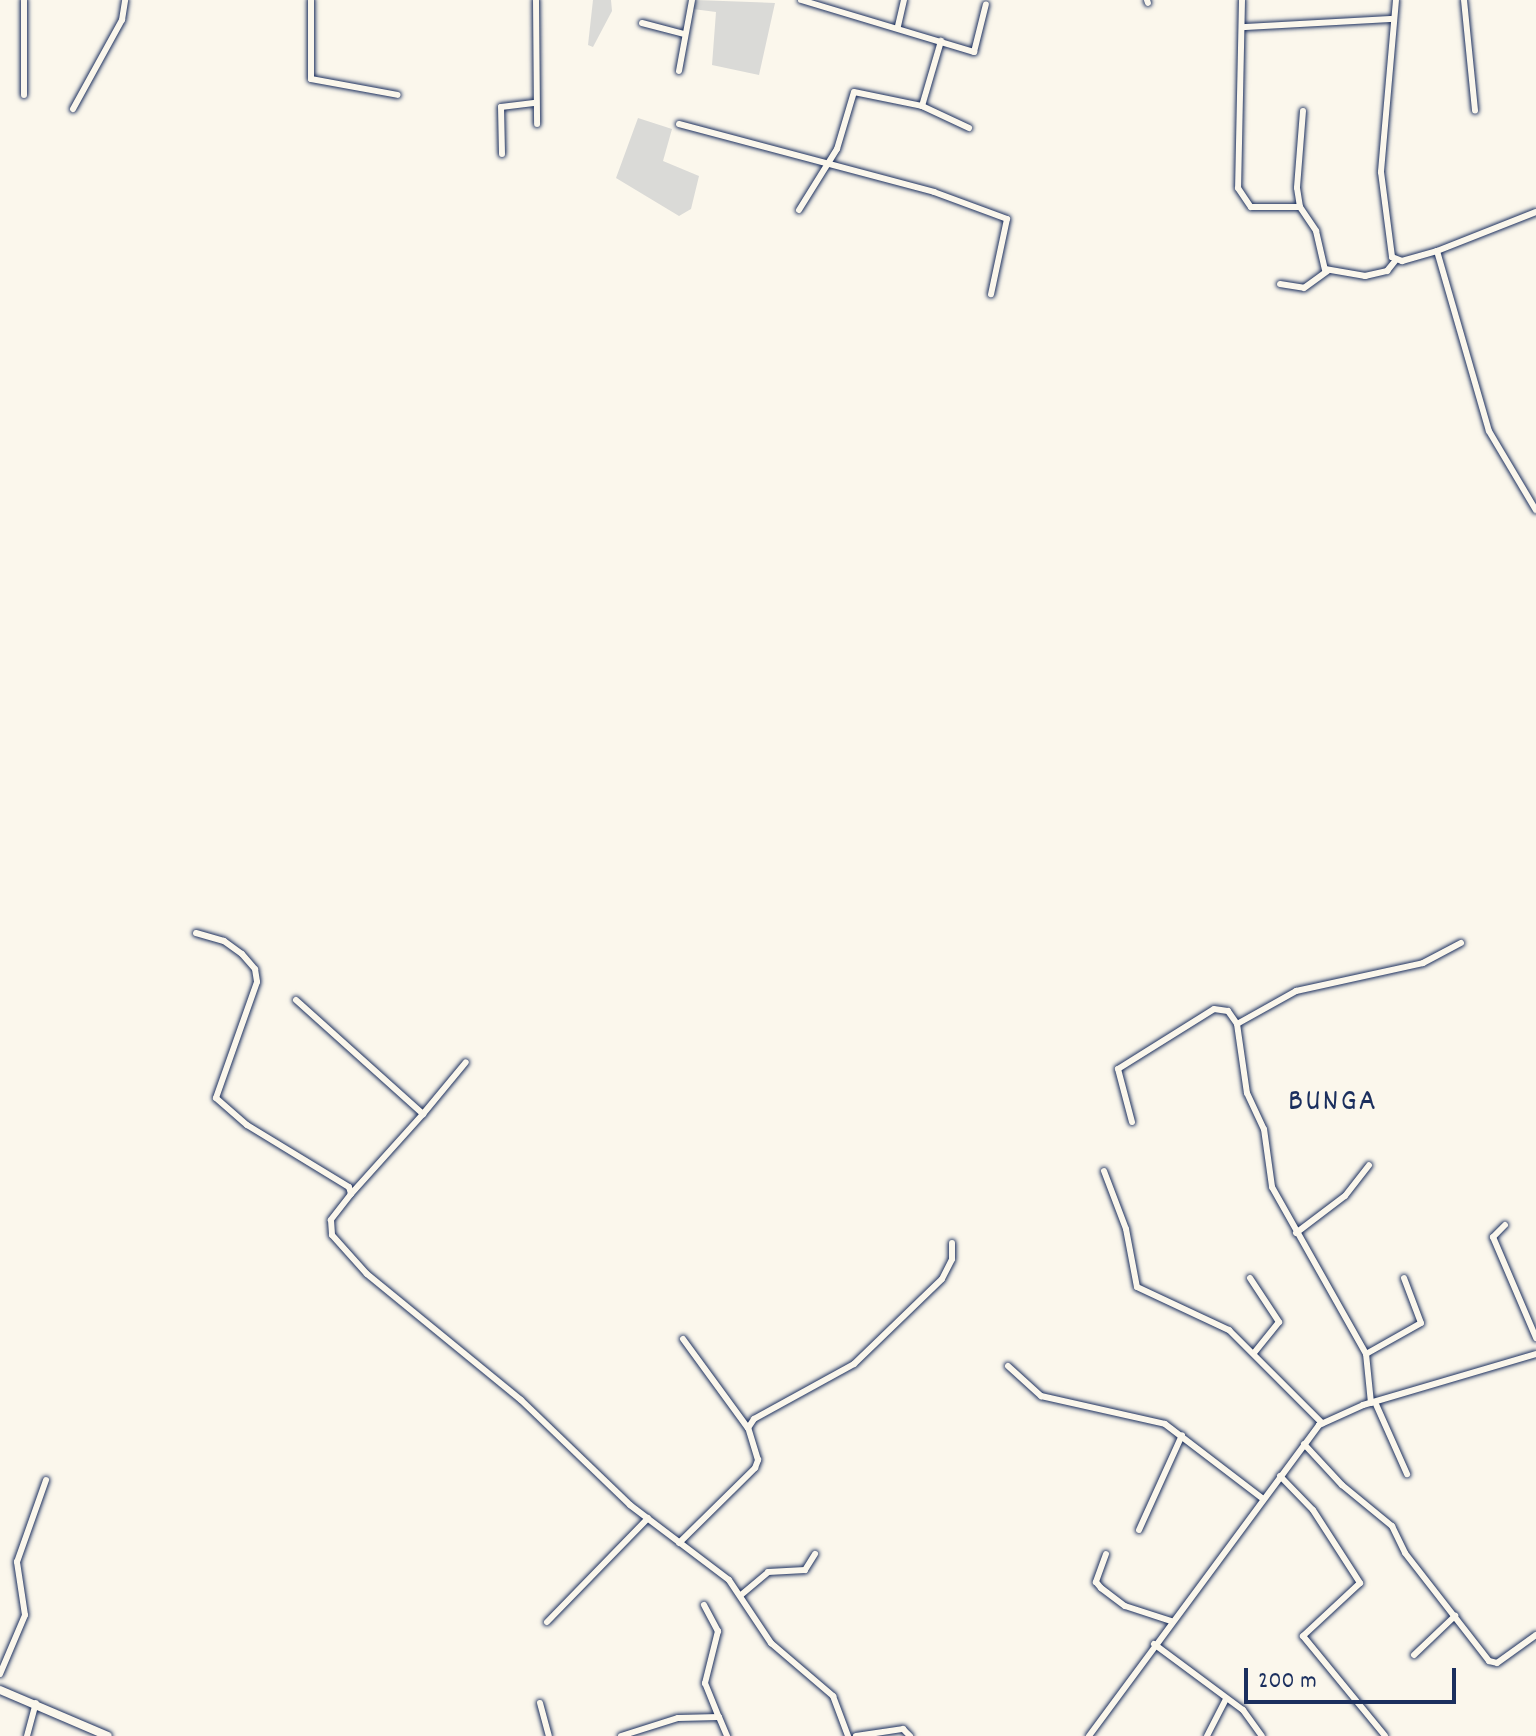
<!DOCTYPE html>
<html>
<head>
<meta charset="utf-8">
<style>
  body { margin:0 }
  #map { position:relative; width:1536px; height:1736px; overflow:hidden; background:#fbf7ec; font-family:Dekko,sans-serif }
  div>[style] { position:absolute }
  .green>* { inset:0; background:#dadad7 }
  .roads { filter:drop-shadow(0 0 2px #1b2f5e) drop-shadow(0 0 2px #1b2f5e) }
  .street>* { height:6px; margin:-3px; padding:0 3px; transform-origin:3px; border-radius:3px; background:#fbf7ec }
  .secondary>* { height:8px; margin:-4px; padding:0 4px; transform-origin:4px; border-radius:4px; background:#fbf7ec }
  span { translate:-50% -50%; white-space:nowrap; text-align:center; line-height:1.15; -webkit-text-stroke:6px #fbf7ec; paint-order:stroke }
  .quarter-label { font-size:32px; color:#1b2f5e; letter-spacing:2px }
  .scale { position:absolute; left:1244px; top:1668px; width:212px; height:36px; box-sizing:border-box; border:4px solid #1b2f5e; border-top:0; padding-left:10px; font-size:24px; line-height:28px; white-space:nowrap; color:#1b2f5e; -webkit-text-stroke:6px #fbf7ec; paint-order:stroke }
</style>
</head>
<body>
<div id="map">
  <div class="green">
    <i style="clip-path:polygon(593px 0,611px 0,612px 11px,593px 47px,588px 45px)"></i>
    <i style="clip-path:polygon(696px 0,775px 3px,759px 75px,712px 65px,716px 12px,693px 9px)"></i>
    <i style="clip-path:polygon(638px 118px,672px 129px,663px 161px,699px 176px,691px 209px,679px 216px,616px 178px)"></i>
  </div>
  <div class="roads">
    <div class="street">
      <i style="left:311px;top:0;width:79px;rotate:90deg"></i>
      <i style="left:311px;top:79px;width:88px;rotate:10.4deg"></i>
      <i style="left:536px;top:0;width:124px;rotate:89.5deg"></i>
      <i style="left:801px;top:0;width:181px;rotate:16.7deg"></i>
      <i style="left:974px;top:52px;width:49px;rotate:-76deg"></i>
      <i style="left:1147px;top:0;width:3px;rotate:72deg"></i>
      <i style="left:1242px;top:0;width:188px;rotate:91.2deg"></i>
      <i style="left:1238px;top:188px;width:23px;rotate:56deg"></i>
      <i style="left:1251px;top:207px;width:49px"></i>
      <i style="left:1396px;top:0;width:173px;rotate:95deg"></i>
      <i style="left:1381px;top:172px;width:86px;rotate:82.6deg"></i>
      <i style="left:1392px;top:257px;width:11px;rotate:22deg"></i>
      <i style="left:1402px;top:261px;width:36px;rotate:-16deg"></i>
      <i style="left:1437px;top:251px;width:106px;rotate:-21.5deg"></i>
      <i style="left:1464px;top:0;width:111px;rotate:84.3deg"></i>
      <i style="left:642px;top:23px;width:43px;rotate:14.7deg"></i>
      <i style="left:898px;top:26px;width:27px;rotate:-77deg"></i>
      <i style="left:1244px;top:27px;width:148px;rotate:-3.1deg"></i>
      <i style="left:679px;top:71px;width:72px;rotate:-79.6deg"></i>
      <i style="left:24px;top:95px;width:95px;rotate:-90deg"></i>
      <i style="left:922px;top:106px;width:68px;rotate:-73.7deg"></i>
      <i style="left:73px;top:109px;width:102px;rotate:-61.2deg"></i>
      <i style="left:122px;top:20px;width:20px;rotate:-81deg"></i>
      <i style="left:1303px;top:111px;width:77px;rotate:94.5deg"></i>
      <i style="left:1297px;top:188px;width:19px;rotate:81deg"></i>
      <i style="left:1300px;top:207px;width:29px;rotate:56deg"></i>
      <i style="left:1316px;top:231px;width:39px;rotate:77deg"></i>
      <i style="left:1325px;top:269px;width:41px;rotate:9.9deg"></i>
      <i style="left:1365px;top:276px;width:23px;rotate:-13deg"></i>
      <i style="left:1387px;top:271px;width:13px;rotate:-51deg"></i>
      <i style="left:679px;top:124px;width:264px;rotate:14.9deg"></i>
      <i style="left:934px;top:192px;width:78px;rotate:20.3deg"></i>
      <i style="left:1007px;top:219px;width:77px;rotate:102deg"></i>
      <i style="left:502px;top:154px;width:47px;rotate:-91.2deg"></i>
      <i style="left:501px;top:107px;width:35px;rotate:-7deg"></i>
      <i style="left:799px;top:210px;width:72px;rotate:-58.1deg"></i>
      <i style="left:837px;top:149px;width:59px;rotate:-73.4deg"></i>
      <i style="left:854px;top:92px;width:69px;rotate:11.6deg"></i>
      <i style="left:922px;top:106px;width:52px;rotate:25.1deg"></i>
      <i style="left:1437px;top:251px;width:187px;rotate:73.9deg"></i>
      <i style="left:1489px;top:431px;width:92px;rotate:59.3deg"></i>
      <i style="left:1280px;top:284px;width:24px;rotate:9deg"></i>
      <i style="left:1304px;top:288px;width:29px;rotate:-36deg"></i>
      <i style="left:196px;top:933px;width:29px;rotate:16deg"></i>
      <i style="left:224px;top:941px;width:22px;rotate:36deg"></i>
      <i style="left:242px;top:954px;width:20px;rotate:49deg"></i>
      <i style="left:255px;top:969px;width:13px;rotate:81deg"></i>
      <i style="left:257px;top:982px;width:123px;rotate:109.5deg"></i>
      <i style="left:216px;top:1098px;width:41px;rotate:41.1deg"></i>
      <i style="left:247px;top:1125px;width:119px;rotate:31.3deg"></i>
      <i style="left:349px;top:1187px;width:7px;rotate:74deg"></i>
      <i style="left:351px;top:1194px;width:33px;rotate:128deg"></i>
      <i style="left:331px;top:1220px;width:15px;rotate:86deg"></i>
      <i style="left:332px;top:1235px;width:52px;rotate:48.1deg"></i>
      <i style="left:367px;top:1274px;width:199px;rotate:39.3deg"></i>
      <i style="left:521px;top:1400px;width:151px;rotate:43.9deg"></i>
      <i style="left:630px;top:1505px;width:124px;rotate:37.1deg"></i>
      <i style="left:729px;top:1580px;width:76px;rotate:56.3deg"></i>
      <i style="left:771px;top:1643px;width:82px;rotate:40.5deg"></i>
      <i style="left:833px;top:1696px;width:43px;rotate:69.4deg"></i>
      <i style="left:296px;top:1000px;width:171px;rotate:41.9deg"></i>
      <i style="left:423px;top:1114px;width:108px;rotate:132deg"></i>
      <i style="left:1237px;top:1024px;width:68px;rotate:-29.2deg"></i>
      <i style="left:1296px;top:991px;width:130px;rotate:-12.4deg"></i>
      <i style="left:1423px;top:963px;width:43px;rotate:-27.8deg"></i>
      <i style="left:423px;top:1114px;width:67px;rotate:-50.4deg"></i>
      <i style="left:1132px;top:1122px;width:55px;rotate:-104.8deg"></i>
      <i style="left:1118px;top:1069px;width:113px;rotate:-32deg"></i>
      <i style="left:1214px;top:1009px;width:14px;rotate:8deg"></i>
      <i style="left:1228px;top:1011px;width:16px;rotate:55deg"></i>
      <i style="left:1237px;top:1024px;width:70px;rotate:81.8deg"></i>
      <i style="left:1247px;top:1093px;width:40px;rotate:65deg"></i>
      <i style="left:1264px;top:1129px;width:59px;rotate:82.1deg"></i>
      <i style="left:1272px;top:1187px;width:192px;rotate:60.6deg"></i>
      <i style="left:1104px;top:1171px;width:62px;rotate:69.2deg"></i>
      <i style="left:1126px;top:1229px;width:59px;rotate:79.3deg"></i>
      <i style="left:1137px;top:1287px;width:102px;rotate:25.1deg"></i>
      <i style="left:1229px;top:1330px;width:132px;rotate:45deg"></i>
      <i style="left:1505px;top:1225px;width:17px;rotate:135deg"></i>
      <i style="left:1493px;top:1237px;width:110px;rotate:66.9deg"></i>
      <i style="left:1296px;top:1233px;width:61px;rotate:-37.1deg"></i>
      <i style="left:1345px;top:1196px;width:39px;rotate:-52deg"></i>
      <i style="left:1250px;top:1278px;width:53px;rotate:56.6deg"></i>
      <i style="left:1279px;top:1322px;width:38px;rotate:129deg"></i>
      <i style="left:683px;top:1339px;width:110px;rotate:53.9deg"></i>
      <i style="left:1008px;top:1366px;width:45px;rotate:42.3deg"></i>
      <i style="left:1041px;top:1396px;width:127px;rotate:12.7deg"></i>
      <i style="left:1165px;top:1424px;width:123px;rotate:37.4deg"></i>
      <i style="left:1375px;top:1402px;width:79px;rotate:66deg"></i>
      <i style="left:1371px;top:1403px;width:49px;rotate:-95.8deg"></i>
      <i style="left:1366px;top:1354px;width:63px;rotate:-29.4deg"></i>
      <i style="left:1421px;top:1323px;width:48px;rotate:-110.7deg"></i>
      <i style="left:1304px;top:1444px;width:56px;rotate:47.2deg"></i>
      <i style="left:1342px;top:1485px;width:65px;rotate:39.4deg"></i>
      <i style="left:1392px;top:1526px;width:30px;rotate:64deg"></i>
      <i style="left:1405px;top:1553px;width:137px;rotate:52.1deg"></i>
      <i style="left:1489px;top:1661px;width:8px;rotate:14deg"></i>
      <i style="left:1497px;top:1663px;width:48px;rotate:-35.7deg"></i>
      <i style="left:1280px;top:1476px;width:47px;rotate:45.9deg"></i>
      <i style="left:1313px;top:1510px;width:87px;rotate:57.2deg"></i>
      <i style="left:1360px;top:1583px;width:78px;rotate:137.1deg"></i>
      <i style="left:1303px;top:1636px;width:129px;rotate:50.6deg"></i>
      <i style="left:1139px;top:1530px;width:104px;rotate:-65.6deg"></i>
      <i style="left:679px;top:1543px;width:107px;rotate:-44.6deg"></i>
      <i style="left:755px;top:1468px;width:9px;rotate:-69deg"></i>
      <i style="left:758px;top:1460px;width:34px;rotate:-107deg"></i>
      <i style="left:748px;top:1428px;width:11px;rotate:-56deg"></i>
      <i style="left:754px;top:1419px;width:114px;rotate:-28.8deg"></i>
      <i style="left:854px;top:1364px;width:122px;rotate:-44deg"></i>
      <i style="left:942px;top:1279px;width:22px;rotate:-63deg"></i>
      <i style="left:952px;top:1259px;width:16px;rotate:-90deg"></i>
      <i style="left:1106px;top:1554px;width:30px;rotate:110deg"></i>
      <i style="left:1096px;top:1582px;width:8px;rotate:50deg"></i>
      <i style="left:1101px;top:1588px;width:30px;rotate:37deg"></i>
      <i style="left:1125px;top:1606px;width:48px;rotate:18.1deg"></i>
      <i style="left:741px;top:1595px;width:35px;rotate:-40deg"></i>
      <i style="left:768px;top:1572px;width:37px;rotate:-3deg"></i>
      <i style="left:805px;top:1570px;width:19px;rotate:-58deg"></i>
      <i style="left:704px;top:1605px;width:30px;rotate:62deg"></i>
      <i style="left:718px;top:1631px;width:54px;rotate:104deg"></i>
      <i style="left:705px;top:1683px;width:37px;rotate:68deg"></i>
      <i style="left:547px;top:1622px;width:145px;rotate:-45.8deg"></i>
      <i style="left:1154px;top:1644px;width:111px;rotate:36.6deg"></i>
      <i style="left:1243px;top:1710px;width:32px;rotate:54deg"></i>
      <i style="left:1414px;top:1655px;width:57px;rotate:-43.6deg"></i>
      <i style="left:0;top:1674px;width:64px;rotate:-67deg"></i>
      <i style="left:25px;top:1615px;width:54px;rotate:-98.6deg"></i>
      <i style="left:17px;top:1562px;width:87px;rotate:-70.5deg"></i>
      <i style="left:540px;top:1703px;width:34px;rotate:75deg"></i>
      <i style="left:27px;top:1736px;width:34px;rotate:-75deg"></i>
      <i style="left:621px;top:1736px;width:60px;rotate:-17.5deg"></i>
      <i style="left:678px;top:1718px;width:41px;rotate:-1.4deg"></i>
      <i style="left:719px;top:1717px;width:21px;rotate:67deg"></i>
      <i style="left:856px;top:1736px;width:48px;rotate:-8.5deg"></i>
      <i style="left:903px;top:1729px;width:10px;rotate:45deg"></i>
      <i style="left:1089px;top:1736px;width:387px;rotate:-53.5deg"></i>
      <i style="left:1319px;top:1425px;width:48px;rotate:-24.4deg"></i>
      <i style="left:1363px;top:1405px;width:180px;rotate:-16.4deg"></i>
      <i style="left:1207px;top:1736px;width:42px;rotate:-62.8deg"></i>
    </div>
    <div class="secondary">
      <i style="left:0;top:1690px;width:117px;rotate:23.1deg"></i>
    </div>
  </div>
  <div class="quarter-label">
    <span style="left:1333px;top:1103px">BUNGA</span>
  </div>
  <div class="scale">200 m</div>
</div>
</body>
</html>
